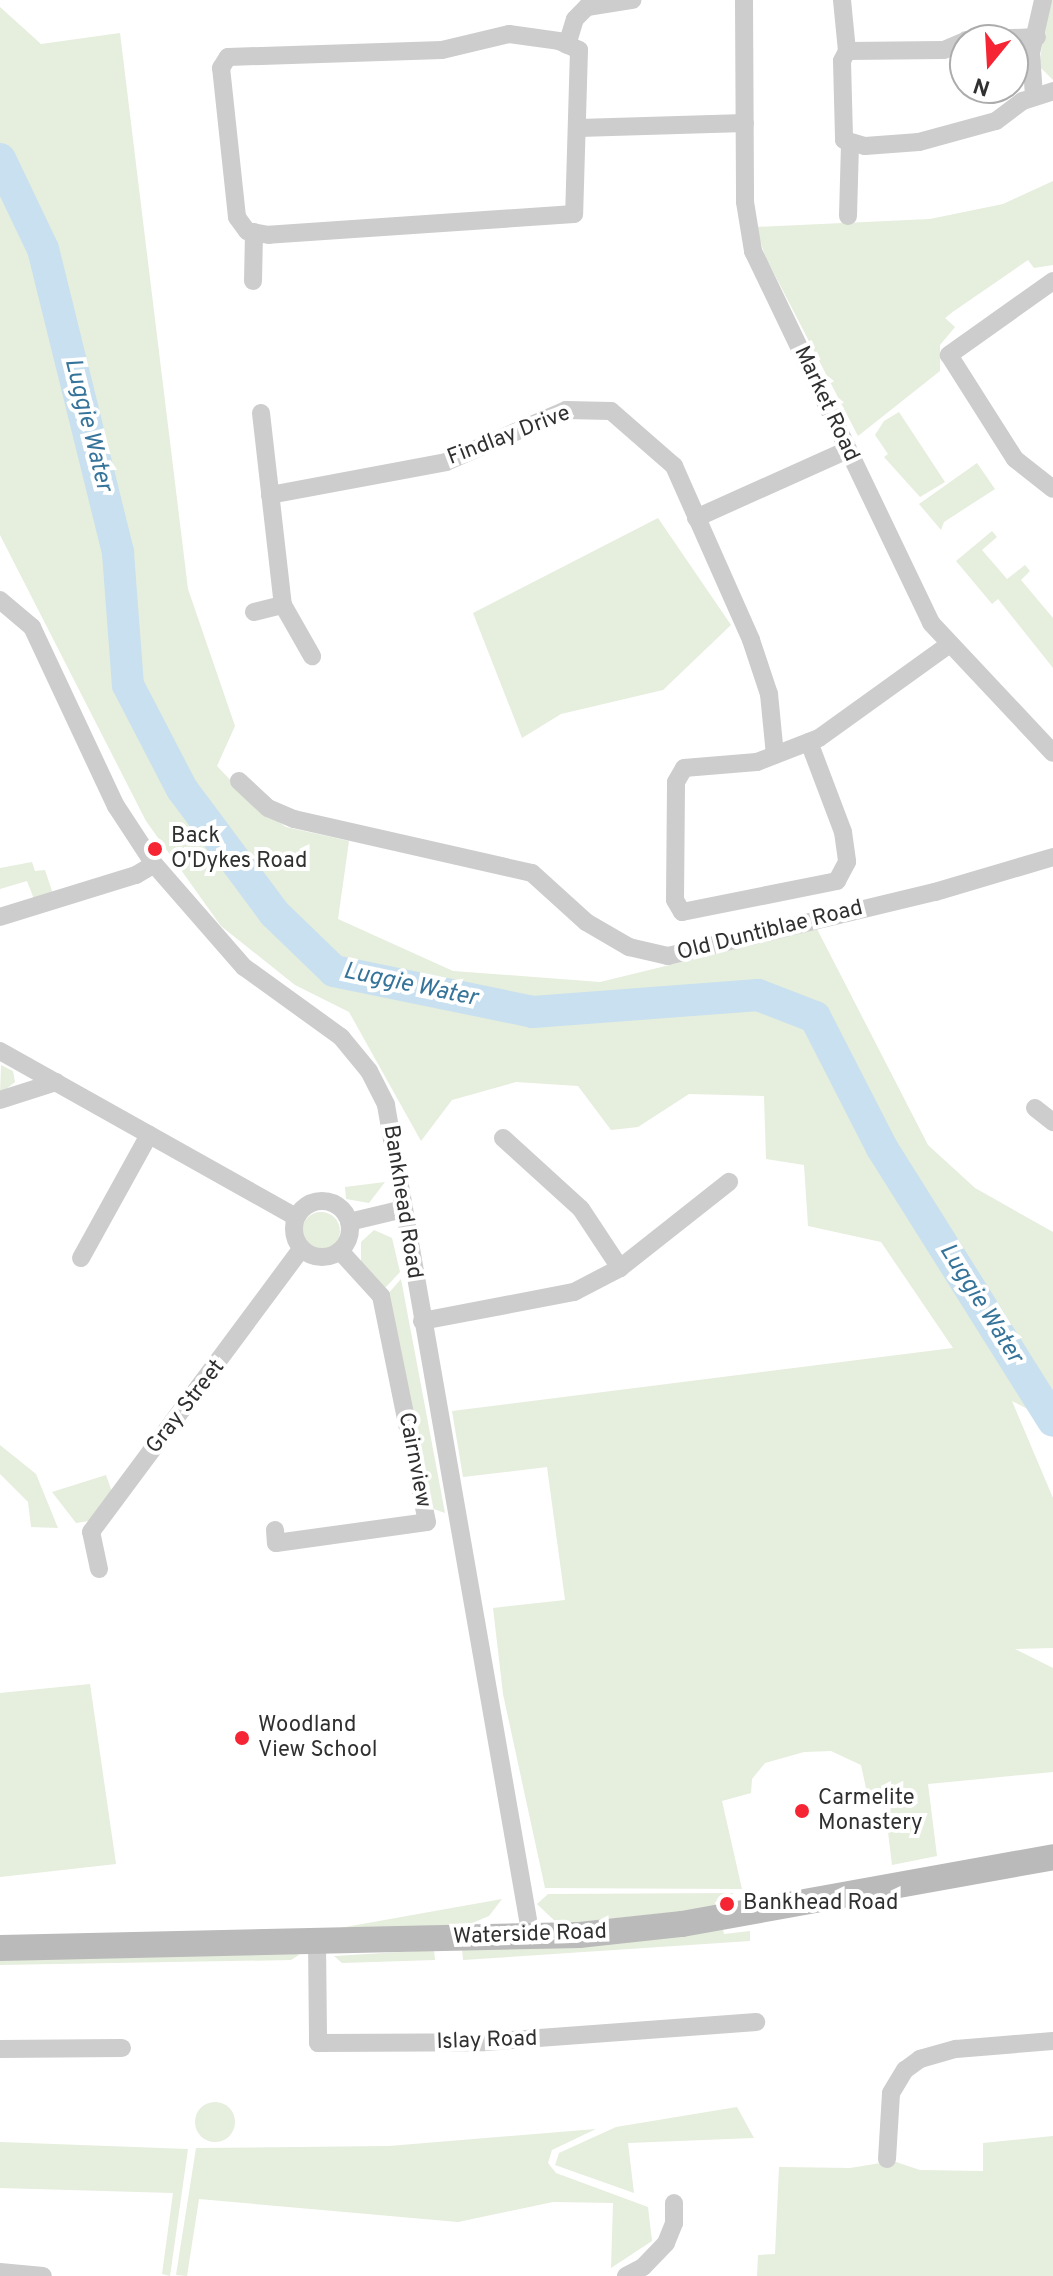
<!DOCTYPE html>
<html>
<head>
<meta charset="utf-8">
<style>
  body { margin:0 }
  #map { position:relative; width:1053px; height:2276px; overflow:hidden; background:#fff; font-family:Overpass,sans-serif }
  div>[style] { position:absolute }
  .green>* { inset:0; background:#e6eedd }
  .round { border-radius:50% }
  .river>* { height:32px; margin:-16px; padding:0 16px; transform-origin:16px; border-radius:16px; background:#c8e0ef }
  .street>* { height:18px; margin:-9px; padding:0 9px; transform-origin:9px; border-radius:9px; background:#cdcdcd }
  .street>.ring { margin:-9px; padding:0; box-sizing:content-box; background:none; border:18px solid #cdcdcd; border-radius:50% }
  .secondary>* { height:26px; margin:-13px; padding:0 13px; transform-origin:13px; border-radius:13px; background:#bababa }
  .dots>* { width:22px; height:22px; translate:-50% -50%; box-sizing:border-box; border:4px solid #fff; border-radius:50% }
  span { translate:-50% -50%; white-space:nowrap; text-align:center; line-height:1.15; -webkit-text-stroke:8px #fff; paint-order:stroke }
  .street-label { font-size:22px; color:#303030 }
  .poi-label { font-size:22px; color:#303030 }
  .left { translate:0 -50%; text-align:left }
  .water-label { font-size:24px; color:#36749a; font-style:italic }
  .north { position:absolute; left:949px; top:24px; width:80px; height:80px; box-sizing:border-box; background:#fff; border:2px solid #acacac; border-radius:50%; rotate:198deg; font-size:22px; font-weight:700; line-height:32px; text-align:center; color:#303030 }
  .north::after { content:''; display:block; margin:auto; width:28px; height:36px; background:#f52534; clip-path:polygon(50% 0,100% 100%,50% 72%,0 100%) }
</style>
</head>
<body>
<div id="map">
  <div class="green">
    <i style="clip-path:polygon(1049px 0,1053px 0,1053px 80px,1039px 66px)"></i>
    <i style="clip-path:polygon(0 7px,41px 44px,120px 33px,188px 589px,235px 726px,217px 766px,253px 804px,286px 827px,349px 841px,338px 919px,453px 971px,600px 982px,817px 929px,928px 1145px,975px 1188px,1053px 1232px,1053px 1422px,1012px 1401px,1053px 1498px,1053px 1648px,1015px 1649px,1053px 1668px,1053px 1772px,928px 1784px,937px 1856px,892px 1865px,884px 1799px,869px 1802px,861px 1765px,831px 1751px,804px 1752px,765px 1763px,752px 1779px,751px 1793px,722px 1801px,742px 1889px,545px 1888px,503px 1694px,493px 1608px,565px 1600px,547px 1467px,463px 1477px,452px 1411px,953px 1348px,881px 1242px,808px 1226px,804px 1165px,766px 1159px,764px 1096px,689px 1094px,638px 1127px,611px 1130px,578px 1086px,516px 1082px,452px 1100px,421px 1141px,349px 1012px,295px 985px,221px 926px,146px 821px,0 535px)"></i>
    <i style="clip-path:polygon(1053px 181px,1053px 265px,1034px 268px,1028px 260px,954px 311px,945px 318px,955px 327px,940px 345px,940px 371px,858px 436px,766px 258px,755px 227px,930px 219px,1003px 204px)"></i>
    <i style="clip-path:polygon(899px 412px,945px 482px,920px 497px,884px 457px,888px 454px,875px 435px,884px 421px)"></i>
    <i style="clip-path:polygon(977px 463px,995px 489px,944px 522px,941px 530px,919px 504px)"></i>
    <i style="clip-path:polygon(658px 518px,731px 625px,663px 690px,561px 714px,522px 738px,473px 613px)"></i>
    <i style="clip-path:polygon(992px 531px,997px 537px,982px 550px,1007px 579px,1025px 565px,1030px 571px,1021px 580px,1053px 618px,1053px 668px,998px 599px,992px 604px,956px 561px)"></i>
    <i style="clip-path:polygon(32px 862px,35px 871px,45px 870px,53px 894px,34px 899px,27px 881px,0 889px,0 868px)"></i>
    <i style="clip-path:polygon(1px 1065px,13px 1071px,15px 1082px,0 1094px)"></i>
    <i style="clip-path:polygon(385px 1182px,369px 1203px,346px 1199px,345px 1187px)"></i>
    <i class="round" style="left:302px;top:1212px;width:38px;height:38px"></i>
    <i style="clip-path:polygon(374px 1230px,392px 1238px,400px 1272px,385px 1288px,361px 1262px,361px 1242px)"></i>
    <i style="clip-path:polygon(401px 1279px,445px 1513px,431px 1508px,387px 1295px)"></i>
    <i style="clip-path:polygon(0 1445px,36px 1474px,58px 1528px,31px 1527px,28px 1502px,0 1474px)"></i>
    <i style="clip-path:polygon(106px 1475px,112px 1492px,89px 1521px,76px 1523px,52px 1492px)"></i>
    <i style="clip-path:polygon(90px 1684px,116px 1864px,0 1877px,0 1693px)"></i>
    <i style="clip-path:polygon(733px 1893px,733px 1900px,715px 1902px,716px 1908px,558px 1924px,537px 1904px,548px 1894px)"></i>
    <i style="clip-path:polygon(502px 1899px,489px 1916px,470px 1924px,323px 1931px)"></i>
    <i style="clip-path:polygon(723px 1929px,724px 1934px,750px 1931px,750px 1941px,463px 1960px,462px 1949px)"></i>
    <i style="clip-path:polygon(434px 1950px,435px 1960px,342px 1963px,334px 1956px)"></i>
    <i style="clip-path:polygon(295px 1953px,299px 1955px,291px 1960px,0 1965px,0 1958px)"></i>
    <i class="round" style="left:195px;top:2102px;width:40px;height:40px"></i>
    <i style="clip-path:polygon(737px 2107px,754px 2138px,628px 2143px,634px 2193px,555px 2165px,559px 2153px,616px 2127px)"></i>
    <i style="clip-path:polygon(596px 2129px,552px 2150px,548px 2163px,556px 2173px,648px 2207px,652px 2241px,611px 2268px,613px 2203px,553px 2202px,458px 2222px,199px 2199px,187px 2276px,176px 2275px,196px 2148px,389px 2146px)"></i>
    <i style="clip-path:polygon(1053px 2136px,1053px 2276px,757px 2276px,758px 2255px,775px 2254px,779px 2167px,850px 2168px,893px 2161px,920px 2170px,983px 2171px,983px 2143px)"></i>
    <i style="clip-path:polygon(0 2142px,188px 2149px,170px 2276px,162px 2274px,173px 2193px,0 2188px)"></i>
  </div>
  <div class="river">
    <i style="left:0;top:159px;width:100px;rotate:64.5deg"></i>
    <i style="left:43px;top:249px;width:313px;rotate:76.1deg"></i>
    <i style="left:118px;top:553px;width:132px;rotate:85.7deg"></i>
    <i style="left:128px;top:685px;width:117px;rotate:62.6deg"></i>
    <i style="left:182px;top:789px;width:154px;rotate:53.4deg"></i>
    <i style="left:274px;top:913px;width:83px;rotate:44deg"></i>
    <i style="left:334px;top:971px;width:203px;rotate:11.6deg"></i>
    <i style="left:533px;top:1012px;width:226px;rotate:-4.3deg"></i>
    <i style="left:758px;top:995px;width:61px;rotate:21.1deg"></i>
    <i style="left:815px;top:1017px;width:147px;rotate:62.9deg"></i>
    <i style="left:882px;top:1148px;width:322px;rotate:57.9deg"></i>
  </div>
  <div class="street">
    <i style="left:744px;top:0;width:202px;rotate:89.7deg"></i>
    <i style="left:745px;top:202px;width:50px;rotate:80.7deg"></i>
    <i style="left:753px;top:251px;width:412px;rotate:64.4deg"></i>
    <i style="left:931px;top:623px;width:178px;rotate:46.8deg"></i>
    <i style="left:842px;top:0;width:51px;rotate:84.4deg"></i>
    <i style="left:509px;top:34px;width:50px;rotate:8deg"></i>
    <i style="left:559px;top:41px;width:22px;rotate:24deg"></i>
    <i style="left:579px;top:50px;width:164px;rotate:91.7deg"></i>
    <i style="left:574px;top:214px;width:306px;rotate:176.1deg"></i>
    <i style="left:269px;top:235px;width:22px;rotate:-170deg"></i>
    <i style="left:247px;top:231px;width:17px;rotate:-126deg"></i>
    <i style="left:237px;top:217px;width:150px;rotate:-96.1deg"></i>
    <i style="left:221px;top:68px;width:13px;rotate:-58deg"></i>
    <i style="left:228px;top:57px;width:214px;rotate:-1.9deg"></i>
    <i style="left:442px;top:50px;width:69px;rotate:-13.4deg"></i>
    <i style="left:966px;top:40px;width:71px;rotate:-2.4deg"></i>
    <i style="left:965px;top:41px;width:23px;rotate:157deg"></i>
    <i style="left:944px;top:50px;width:97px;rotate:179.4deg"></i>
    <i style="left:847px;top:51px;width:11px;rotate:117deg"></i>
    <i style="left:842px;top:61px;width:79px;rotate:88.5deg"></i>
    <i style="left:844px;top:140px;width:22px;rotate:16deg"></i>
    <i style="left:865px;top:146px;width:54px;rotate:-4.2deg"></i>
    <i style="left:919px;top:142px;width:80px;rotate:-15.3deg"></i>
    <i style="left:996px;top:121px;width:34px;rotate:-37deg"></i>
    <i style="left:1023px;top:101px;width:32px;rotate:-18deg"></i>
    <i style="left:567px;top:45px;width:27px;rotate:-73deg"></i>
    <i style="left:575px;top:19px;width:17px;rotate:-45deg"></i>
    <i style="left:587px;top:7px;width:46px;rotate:-8.8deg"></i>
    <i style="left:1034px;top:96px;width:43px;rotate:-94deg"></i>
    <i style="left:1031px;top:53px;width:54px;rotate:-77.2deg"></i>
    <i style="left:579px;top:128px;width:166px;rotate:-1.7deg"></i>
    <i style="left:848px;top:216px;width:73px;rotate:-88.4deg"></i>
    <i style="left:253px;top:281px;width:49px;rotate:-88.8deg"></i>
    <i style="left:1053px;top:281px;width:128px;rotate:144.6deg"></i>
    <i style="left:949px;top:355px;width:123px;rotate:57.6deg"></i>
    <i style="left:1015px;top:459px;width:48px;rotate:38.3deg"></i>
    <i style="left:261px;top:413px;width:193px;rotate:83.5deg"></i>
    <i style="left:283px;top:605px;width:59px;rotate:60.4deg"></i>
    <i style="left:270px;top:495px;width:179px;rotate:-10.6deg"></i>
    <i style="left:446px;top:462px;width:131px;rotate:-23.4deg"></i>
    <i style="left:566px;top:410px;width:45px;rotate:1.3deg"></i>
    <i style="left:611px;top:411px;width:84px;rotate:41.1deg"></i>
    <i style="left:674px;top:466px;width:190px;rotate:66.1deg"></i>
    <i style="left:751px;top:640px;width:57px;rotate:71.6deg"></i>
    <i style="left:769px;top:694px;width:61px;rotate:84.4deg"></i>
    <i style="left:696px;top:518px;width:166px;rotate:-24.2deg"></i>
    <i style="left:0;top:600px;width:42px;rotate:40.2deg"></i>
    <i style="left:32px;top:627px;width:198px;rotate:64.9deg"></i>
    <i style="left:116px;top:806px;width:69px;rotate:56.8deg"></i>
    <i style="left:154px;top:864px;width:137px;rotate:48.9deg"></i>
    <i style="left:244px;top:967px;width:120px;rotate:35.8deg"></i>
    <i style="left:341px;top:1037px;width:44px;rotate:50.5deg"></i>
    <i style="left:369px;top:1071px;width:38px;rotate:63deg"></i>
    <i style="left:386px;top:1105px;width:845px;rotate:80.11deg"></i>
    <i style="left:254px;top:612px;width:30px;rotate:-14deg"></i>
    <i style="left:809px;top:742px;width:96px;rotate:69.3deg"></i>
    <i style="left:843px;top:832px;width:30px;rotate:82deg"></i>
    <i style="left:847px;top:862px;width:21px;rotate:118deg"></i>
    <i style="left:837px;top:881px;width:158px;rotate:168.7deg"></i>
    <i style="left:682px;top:912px;width:14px;rotate:-120deg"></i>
    <i style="left:675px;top:900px;width:118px;rotate:-89.5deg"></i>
    <i style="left:676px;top:782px;width:16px;rotate:-60deg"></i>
    <i style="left:684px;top:768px;width:73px;rotate:-4.7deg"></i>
    <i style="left:757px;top:762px;width:66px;rotate:-21.2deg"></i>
    <i style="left:819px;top:738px;width:161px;rotate:-35.7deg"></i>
    <i style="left:239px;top:781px;width:40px;rotate:43deg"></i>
    <i style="left:268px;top:808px;width:28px;rotate:23deg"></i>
    <i style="left:294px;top:819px;width:244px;rotate:12.8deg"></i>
    <i style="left:532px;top:873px;width:73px;rotate:42.2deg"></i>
    <i style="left:586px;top:922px;width:50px;rotate:30.2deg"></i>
    <i style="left:629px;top:947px;width:40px;rotate:13deg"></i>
    <i style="left:668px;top:956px;width:275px;rotate:-13.5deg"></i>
    <i style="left:935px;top:892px;width:123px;rotate:-16.5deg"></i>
    <i style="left:0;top:917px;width:142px;rotate:-17.2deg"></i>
    <i style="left:136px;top:875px;width:21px;rotate:-31deg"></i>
    <i style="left:0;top:1051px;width:339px;rotate:29.3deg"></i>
    <i style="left:0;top:1100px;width:59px;rotate:-17.8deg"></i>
    <i style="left:1035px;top:1108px;width:23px;rotate:38deg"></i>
    <i style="left:503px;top:1138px;width:105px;rotate:42.3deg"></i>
    <i style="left:581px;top:1209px;width:71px;rotate:56.5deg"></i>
    <i class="ring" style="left:294px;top:1201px;width:38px;height:38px"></i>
    <i style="left:349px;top:1222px;width:56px;rotate:-13.5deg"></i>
    <i style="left:81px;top:1258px;width:141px;rotate:-61.1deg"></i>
    <i style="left:422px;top:1321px;width:155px;rotate:-10.8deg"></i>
    <i style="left:574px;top:1292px;width:52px;rotate:-27.6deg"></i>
    <i style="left:620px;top:1268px;width:139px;rotate:-38.3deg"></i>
    <i style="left:275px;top:1530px;width:13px;rotate:86deg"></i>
    <i style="left:276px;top:1543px;width:152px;rotate:-7.9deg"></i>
    <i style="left:427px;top:1522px;width:231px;rotate:-101.5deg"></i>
    <i style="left:381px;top:1296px;width:61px;rotate:-132.3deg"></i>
    <i style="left:99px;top:1569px;width:38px;rotate:-102deg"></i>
    <i style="left:91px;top:1532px;width:352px;rotate:-53.4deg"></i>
    <i style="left:317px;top:1941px;width:102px;rotate:89.4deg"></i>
    <i style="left:318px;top:2043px;width:167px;rotate:-0.3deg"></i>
    <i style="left:485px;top:2042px;width:272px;rotate:-4.2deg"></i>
    <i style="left:0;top:2049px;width:122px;rotate:-0.5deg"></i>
    <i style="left:887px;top:2159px;width:66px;rotate:-86.5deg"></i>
    <i style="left:891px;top:2093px;width:27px;rotate:-59deg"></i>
    <i style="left:905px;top:2070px;width:19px;rotate:-36deg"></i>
    <i style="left:920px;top:2059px;width:37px;rotate:-16deg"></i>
    <i style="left:956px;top:2049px;width:97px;rotate:-4.7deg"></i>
    <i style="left:0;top:2272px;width:43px;rotate:5.3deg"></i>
    <i style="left:626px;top:2276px;width:19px;rotate:-28deg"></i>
    <i style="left:643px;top:2267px;width:33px;rotate:-46deg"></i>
    <i style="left:666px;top:2243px;width:22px;rotate:-68deg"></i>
    <i style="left:674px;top:2223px;width:20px;rotate:-90deg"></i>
  </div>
  <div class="secondary">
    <i style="left:0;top:1948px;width:579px;rotate:-1.29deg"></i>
    <i style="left:579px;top:1935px;width:104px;rotate:-6.1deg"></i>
    <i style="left:682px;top:1924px;width:377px;rotate:-10.2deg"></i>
  </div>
  <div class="dots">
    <i style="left:155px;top:849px;background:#f52534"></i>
    <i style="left:242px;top:1738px;background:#f52534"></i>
    <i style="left:802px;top:1811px;background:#f52534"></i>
    <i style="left:727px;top:1904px;background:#f52534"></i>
  </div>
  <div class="street-label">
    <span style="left:826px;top:404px;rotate:65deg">Market Road</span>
    <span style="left:509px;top:436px;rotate:-21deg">Findlay Drive</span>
    <span style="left:770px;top:931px;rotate:-14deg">Old Duntiblae Road</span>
    <span style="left:402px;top:1202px;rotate:81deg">Bankhead Road</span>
    <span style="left:186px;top:1407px;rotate:-52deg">Gray Street</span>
    <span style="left:414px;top:1460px;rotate:79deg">Cairnview</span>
    <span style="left:530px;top:1935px;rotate:-2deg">Waterside Road</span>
    <span style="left:487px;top:2041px;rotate:-2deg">Islay Road</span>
  </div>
  <div class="poi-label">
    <span class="left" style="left:171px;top:849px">Back<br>O'Dykes Road</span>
    <span class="left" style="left:258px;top:1738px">Woodland<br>View School</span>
    <span class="left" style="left:818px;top:1811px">Carmelite<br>Monastery</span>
    <span class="left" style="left:743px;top:1904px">Bankhead Road</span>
  </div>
  <div class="water-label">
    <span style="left:87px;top:425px;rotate:76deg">Luggie Water</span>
    <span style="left:410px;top:986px;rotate:12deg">Luggie Water</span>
    <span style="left:980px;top:1304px;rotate:58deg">Luggie Water</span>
  </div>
  <div class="north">N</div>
</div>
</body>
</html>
